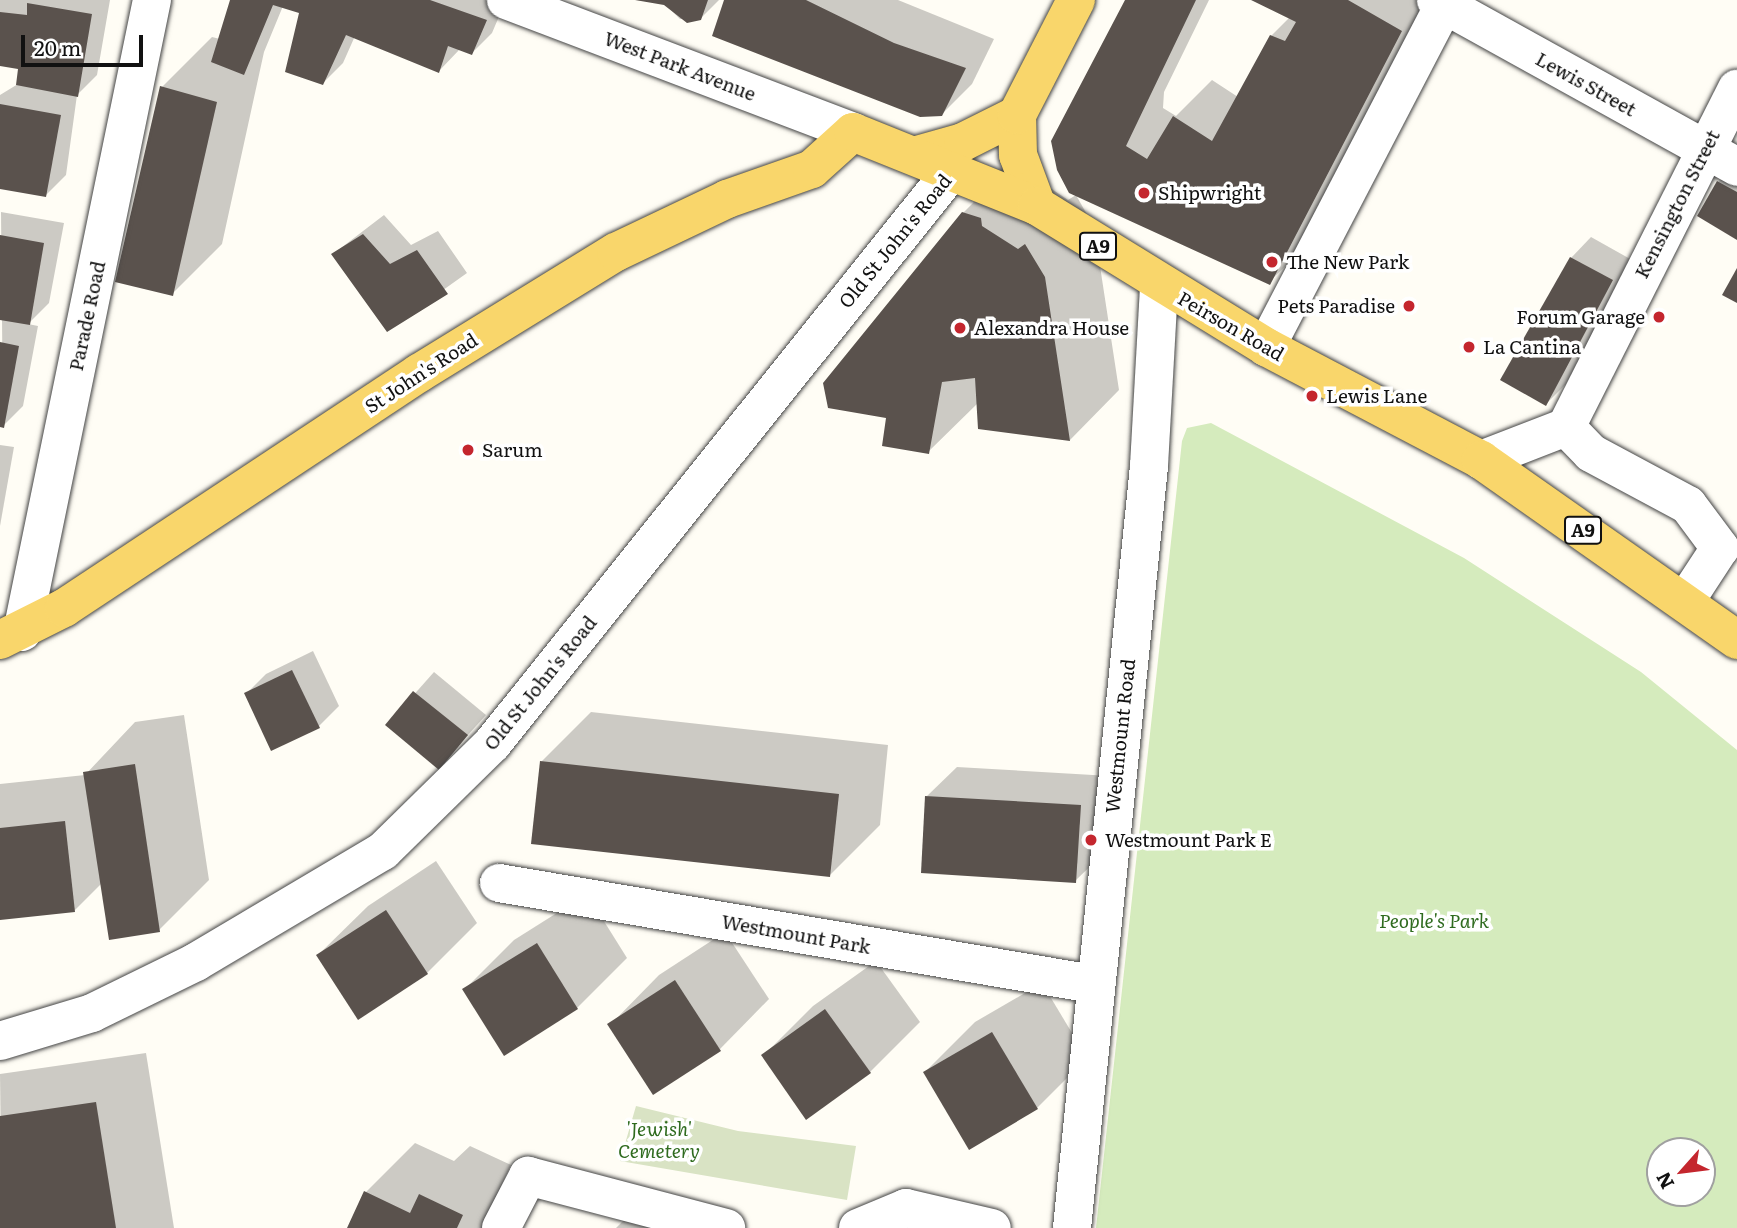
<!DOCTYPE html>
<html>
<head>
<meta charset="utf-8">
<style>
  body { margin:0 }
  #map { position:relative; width:1737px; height:1228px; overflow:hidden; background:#fffdf5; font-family:Literata,serif }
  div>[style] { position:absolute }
  .green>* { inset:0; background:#d5ebbd }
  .cemetery>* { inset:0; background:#d9e3c4 }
  .shadow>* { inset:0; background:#0003 }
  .building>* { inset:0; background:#5a524d }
  .roads { filter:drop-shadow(0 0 2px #444) drop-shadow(0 0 2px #444) }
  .minor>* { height:38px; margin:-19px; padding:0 19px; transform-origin:19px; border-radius:19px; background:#fff }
  .major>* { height:38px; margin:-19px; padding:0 19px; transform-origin:19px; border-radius:19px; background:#f9d66b }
  .dots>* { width:19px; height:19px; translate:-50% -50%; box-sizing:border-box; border:4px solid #fff; border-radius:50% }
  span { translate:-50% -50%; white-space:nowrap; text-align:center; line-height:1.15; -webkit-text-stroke:7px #fff; paint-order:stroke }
  .shield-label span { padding:2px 5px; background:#fff; border:2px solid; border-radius:5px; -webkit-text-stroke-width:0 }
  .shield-label { font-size:18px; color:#111; font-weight:700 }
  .street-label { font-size:19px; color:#111 }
  .poi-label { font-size:19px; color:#111 }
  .left { translate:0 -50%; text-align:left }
  .right { translate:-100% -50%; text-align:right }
  .park-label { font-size:19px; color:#2f6b1f; font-style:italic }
  .north { position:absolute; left:1646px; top:1137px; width:70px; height:70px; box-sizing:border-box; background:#fff; border:2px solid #a0a0a0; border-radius:50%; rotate:242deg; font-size:19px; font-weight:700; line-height:28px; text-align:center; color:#111 }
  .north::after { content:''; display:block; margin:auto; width:24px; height:32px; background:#c4262e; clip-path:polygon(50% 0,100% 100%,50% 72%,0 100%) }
  .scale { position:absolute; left:21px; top:35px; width:122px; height:32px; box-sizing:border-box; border:4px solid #111; border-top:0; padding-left:9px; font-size:21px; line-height:24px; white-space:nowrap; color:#111; -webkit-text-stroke:5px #fff; paint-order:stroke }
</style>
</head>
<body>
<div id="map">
  <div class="green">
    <i style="clip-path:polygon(evenodd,1211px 423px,1464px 558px,1641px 672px,1737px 750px,1737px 1228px,1096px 1228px,1182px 441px,1187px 428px,1211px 423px,1702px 1151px,1702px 1193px,1660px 1193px,1660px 1151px,1702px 1151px)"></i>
  </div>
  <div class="cemetery">
    <i style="clip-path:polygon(636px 1106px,738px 1131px,856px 1146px,847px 1200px,620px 1161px)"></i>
  </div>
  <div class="shadow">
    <i style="clip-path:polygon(0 0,110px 0,97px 75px,77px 95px,66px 175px,46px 195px,0 187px,0 95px,18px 84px,20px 67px,0 65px)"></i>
    <i style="clip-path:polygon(232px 0,506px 0,492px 33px,472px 53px,460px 49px,439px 71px,355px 36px,343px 63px,323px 83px,302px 12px,283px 6px,264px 52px,222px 244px,172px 294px,162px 87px,212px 37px,220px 39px)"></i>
    <i style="clip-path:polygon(719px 0,700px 19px,680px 19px,665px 4px,637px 0)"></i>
    <i style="clip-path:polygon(726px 0,898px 0,994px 39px,972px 84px,942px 114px)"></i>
    <i style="clip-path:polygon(1127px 0,1209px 0,1164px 92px,1163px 108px,1176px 116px,1212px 80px,1238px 97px,1271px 36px,1290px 17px,1255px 0,1428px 0,1307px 245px,1269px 282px,1070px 192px)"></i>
    <i style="clip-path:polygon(1013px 163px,1068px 200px,1076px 195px,1094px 227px,1119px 390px,1070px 440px,979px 428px,978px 403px,928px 452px,963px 213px)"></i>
    <i style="clip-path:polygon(1737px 163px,1737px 238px,1718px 182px)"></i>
    <i style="clip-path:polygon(1px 212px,64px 223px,49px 303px,28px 324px,38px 326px,23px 406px,3px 426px)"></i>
    <i style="clip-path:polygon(384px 215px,411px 245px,438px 231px,467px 273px,387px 330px,333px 254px)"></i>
    <i style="clip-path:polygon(1591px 237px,1632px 260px,1566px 384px,1546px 404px,1571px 258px)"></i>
    <i style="clip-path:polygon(0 445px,14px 447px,0 526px)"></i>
    <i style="clip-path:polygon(313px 651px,339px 706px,319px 726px,246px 694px,266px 674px)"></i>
    <i style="clip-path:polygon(434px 672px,486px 715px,439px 767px,387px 725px)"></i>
    <i style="clip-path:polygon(591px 712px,888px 745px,880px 825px,830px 875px,541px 762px)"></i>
    <i style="clip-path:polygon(184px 715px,209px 880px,159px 930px,102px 883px,74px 911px,0 919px,0 784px,85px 775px,135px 722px)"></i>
    <i style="clip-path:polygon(957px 767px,1110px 776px,1105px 852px,1075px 881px,927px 796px)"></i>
    <i style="clip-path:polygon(436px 861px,477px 923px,427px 973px,359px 1018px,318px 955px,368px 906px)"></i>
    <i style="clip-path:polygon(587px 894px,627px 958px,577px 1008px,464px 990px,514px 940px)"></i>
    <i style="clip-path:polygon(725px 932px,769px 999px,720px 1049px,610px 1025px,659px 975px)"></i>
    <i style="clip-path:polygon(876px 961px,920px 1022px,870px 1072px,763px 1056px,813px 1006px)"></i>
    <i style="clip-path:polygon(1042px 983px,1087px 1058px,1037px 1108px,925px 1072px,975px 1022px)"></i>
    <i style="clip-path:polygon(146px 1053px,174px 1228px,2px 1228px,0 1074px)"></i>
    <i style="clip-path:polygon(415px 1143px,454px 1161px,470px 1146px,511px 1165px,482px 1228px,349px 1228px,365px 1193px)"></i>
    <i style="clip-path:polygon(633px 1211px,660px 1228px,616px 1228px)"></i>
  </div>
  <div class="building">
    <i style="clip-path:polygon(230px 0,430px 0,487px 20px,472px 55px,448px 46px,439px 73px,346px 35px,323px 85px,285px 72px,299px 13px,273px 5px,244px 75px,211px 62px)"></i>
    <i style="clip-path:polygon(635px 0,708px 0,701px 20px,687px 23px,664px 5px)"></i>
    <i style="clip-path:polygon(724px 0,806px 0,894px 43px,966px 68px,942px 116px,920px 117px,712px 36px)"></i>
    <i style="clip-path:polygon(1125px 0,1196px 0,1126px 146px,1147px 159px,1173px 116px,1212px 141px,1270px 35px,1285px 41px,1296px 22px,1251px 0,1348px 0,1402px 31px,1270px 285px,1069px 193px,1057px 170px,1051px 141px)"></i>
    <i style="clip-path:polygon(27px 3px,92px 14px,78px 97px,16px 85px,18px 69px,0 66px,0 12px,27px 15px)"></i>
    <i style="clip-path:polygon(160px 86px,217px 102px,173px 296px,115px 282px)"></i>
    <i style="clip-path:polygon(0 104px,61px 115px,46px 197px,0 189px)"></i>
    <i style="clip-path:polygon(1717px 181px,1737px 192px,1737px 240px,1697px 216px)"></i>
    <i style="clip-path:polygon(962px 212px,981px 218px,982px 226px,1018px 249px,1025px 244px,1045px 277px,1070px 441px,978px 429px,975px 378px,942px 382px,929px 454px,882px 446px,886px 418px,828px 408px,823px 383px)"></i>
    <i style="clip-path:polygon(363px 234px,390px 264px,417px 250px,448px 294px,387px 332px,331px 254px)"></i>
    <i style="clip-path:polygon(0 235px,44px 243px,30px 325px,0 320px)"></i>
    <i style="clip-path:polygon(1570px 257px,1613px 280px,1546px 406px,1500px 380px)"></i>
    <i style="clip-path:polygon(1737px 268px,1737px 303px,1722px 295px)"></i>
    <i style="clip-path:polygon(0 342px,19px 346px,4px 428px,0 427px)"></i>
    <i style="clip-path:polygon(292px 670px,320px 728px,271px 751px,244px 693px)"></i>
    <i style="clip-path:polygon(413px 691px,468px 735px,439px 770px,385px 725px)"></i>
    <i style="clip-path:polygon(540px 761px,839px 794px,830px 877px,531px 844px)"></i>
    <i style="clip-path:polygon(135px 764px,160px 932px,109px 940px,83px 772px)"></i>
    <i style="clip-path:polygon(925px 796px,1081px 805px,1076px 883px,921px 873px)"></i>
    <i style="clip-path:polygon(65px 821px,75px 912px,0 920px,0 828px)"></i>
    <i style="clip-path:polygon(386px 910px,428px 974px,358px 1020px,316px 955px)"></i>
    <i style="clip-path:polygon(537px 943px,578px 1009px,504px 1056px,462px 989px)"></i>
    <i style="clip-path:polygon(675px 980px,721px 1051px,653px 1095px,607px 1024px)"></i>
    <i style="clip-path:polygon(825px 1009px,871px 1073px,806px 1120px,761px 1055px)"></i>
    <i style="clip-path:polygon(992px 1032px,1038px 1109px,969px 1150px,923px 1072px)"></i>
    <i style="clip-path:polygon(96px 1102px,116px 1228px,0 1228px,0 1116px)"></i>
    <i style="clip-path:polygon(364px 1191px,410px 1213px,419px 1194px,463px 1215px,457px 1228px,347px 1228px)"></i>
  </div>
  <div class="roads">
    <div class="minor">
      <i style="left:506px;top:0;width:371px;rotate:20.8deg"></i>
      <i style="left:1436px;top:0;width:344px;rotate:29deg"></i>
      <i style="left:1266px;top:347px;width:386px;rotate:-62.5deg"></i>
      <i style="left:1566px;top:427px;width:36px;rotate:46deg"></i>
      <i style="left:1591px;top:453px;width:110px;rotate:28.2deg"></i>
      <i style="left:1688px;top:505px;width:54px;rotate:53.3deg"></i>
      <i style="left:1481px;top:460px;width:91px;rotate:-21.2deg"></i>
      <i style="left:1566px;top:427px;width:379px;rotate:-63.2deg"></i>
      <i style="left:1686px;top:600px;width:62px;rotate:-56.8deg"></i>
      <i style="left:22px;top:632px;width:645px;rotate:-78.38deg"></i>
      <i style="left:499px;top:883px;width:603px;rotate:9.65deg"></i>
      <i style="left:0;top:1041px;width:96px;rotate:-16.9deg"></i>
      <i style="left:92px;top:1013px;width:116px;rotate:-26.1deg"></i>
      <i style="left:196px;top:962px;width:217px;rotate:-30.7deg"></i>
      <i style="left:383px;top:851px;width:153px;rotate:-44.5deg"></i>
      <i style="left:492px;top:744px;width:738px;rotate:-51.27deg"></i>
      <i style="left:501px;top:1228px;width:59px;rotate:-62.6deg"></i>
      <i style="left:528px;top:1176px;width:205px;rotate:14.7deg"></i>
      <i style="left:858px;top:1228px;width:52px;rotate:-22.6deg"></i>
      <i style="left:906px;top:1208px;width:88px;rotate:13.1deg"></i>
      <i style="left:1072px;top:1228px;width:766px;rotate:-84.23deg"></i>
      <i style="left:1149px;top:466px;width:181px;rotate:-86.8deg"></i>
    </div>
    <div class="major">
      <i style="left:917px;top:155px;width:48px;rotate:-15.8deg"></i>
      <i style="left:963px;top:142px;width:60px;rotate:-26.6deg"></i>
      <i style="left:1037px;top:206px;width:54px;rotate:-110.4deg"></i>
      <i style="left:1018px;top:155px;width:40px;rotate:-91.4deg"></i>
      <i style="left:1017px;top:115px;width:129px;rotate:-62.8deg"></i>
      <i style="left:0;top:640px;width:72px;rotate:-26.6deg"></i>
      <i style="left:64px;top:608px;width:426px;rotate:-33.5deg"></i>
      <i style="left:419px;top:373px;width:231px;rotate:-31.6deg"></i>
      <i style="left:616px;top:252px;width:123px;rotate:-25.5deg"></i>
      <i style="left:727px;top:199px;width:90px;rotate:-19.4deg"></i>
      <i style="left:812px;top:169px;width:55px;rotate:-42.1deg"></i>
      <i style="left:853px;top:132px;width:198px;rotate:21.9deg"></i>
      <i style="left:1037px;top:206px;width:269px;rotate:31.6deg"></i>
      <i style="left:1266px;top:347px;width:243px;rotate:27.7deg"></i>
      <i style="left:1481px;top:460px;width:313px;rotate:35.1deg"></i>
    </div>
  </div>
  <div class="dots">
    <i style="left:1144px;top:193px;background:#c4262e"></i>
    <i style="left:1272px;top:262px;background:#c4262e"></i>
    <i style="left:1409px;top:306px;background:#c4262e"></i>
    <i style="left:1659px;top:317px;background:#c4262e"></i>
    <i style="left:960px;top:328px;background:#c4262e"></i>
    <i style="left:1469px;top:347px;background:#c4262e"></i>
    <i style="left:1312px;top:396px;background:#c4262e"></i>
    <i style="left:468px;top:450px;background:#c4262e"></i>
    <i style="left:1091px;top:840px;background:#c4262e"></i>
  </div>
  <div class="shield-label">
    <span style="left:1098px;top:246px">A9</span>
    <span style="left:1583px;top:530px">A9</span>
  </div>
  <div class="street-label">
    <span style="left:680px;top:66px;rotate:21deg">West Park Avenue</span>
    <span style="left:1586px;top:84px;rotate:29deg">Lewis Street</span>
    <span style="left:1677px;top:204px;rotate:-63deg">Kensington Street</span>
    <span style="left:895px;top:241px;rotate:-51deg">Old St John's Road</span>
    <span style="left:87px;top:316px;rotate:-78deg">Parade Road</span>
    <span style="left:1231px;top:326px;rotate:30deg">Peirson Road</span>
    <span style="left:421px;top:373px;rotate:-33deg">St John's Road</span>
    <span style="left:540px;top:683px;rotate:-51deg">Old St John's Road</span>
    <span style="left:1120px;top:736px;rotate:-84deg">Westmount Road</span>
    <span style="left:796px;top:934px;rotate:10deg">Westmount Park</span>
  </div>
  <div class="poi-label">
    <span class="left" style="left:1158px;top:193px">Shipwright</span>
    <span class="left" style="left:1286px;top:262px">The New Park</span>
    <span class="right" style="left:1395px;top:306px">Pets Paradise</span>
    <span class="right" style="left:1645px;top:317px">Forum Garage</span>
    <span class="left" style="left:974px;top:328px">Alexandra House</span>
    <span class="left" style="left:1483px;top:347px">La Cantina</span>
    <span class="left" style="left:1326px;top:396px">Lewis Lane</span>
    <span class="left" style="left:482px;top:450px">Sarum</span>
    <span class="left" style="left:1105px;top:840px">Westmount Park E</span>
  </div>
  <div class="park-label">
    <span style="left:1434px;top:921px">People's Park</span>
    <span style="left:659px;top:1140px">'Jewish'<br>Cemetery</span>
  </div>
  <div class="north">N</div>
  <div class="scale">20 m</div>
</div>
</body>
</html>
